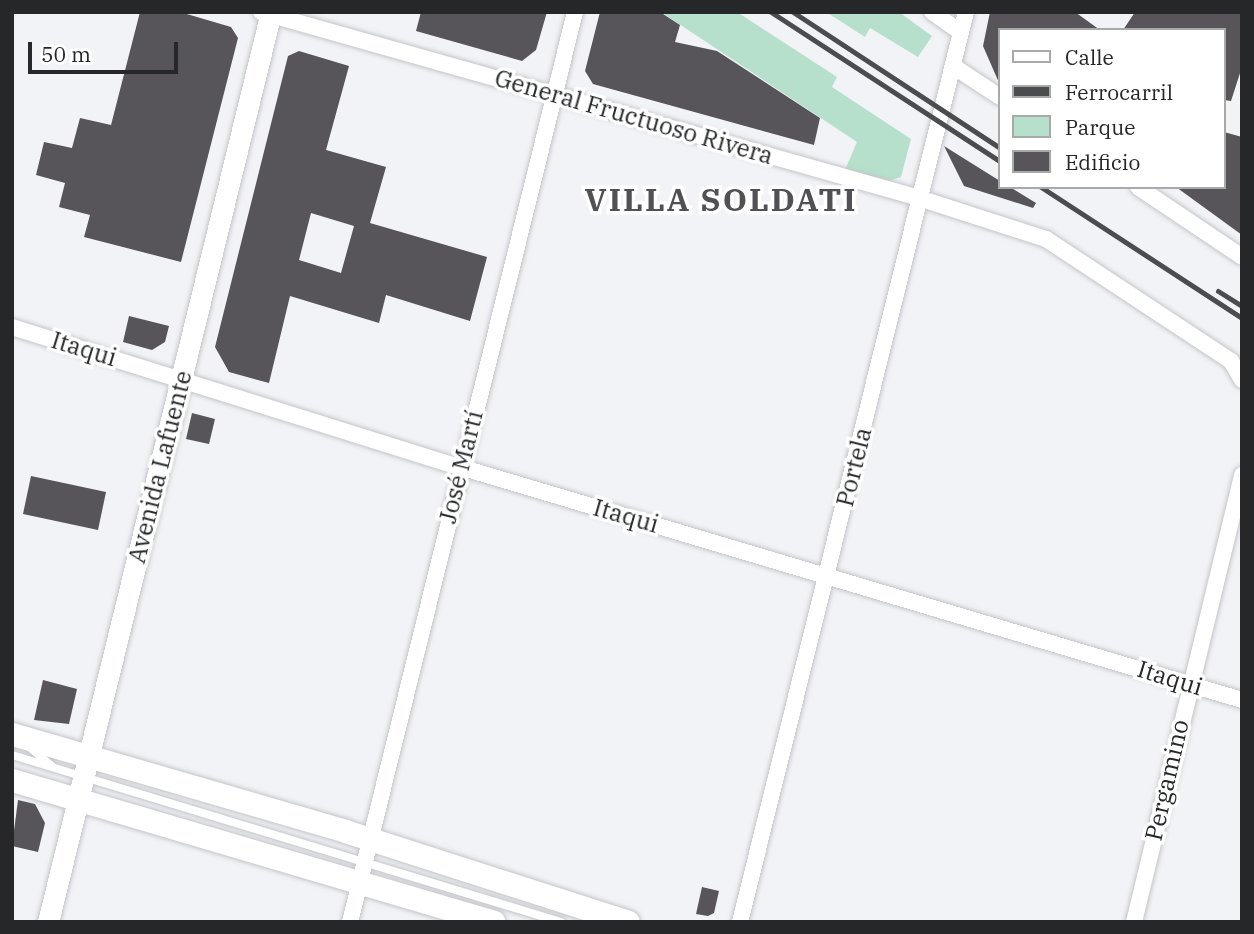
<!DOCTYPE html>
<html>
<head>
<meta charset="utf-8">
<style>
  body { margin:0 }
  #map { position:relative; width:1254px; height:934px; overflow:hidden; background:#f2f3f7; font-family:"IBM Plex Serif",serif }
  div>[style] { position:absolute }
  .green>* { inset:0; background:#b6e0cb }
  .building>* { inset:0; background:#575559 }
  .roads { filter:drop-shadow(0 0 2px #c4c5c9) drop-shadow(0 0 2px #c4c5c9) }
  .service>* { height:8px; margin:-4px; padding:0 4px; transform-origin:4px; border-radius:4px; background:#fff }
  .minor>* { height:16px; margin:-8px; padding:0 8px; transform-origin:8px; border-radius:8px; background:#fff }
  .tertiary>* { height:21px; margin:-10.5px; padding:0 10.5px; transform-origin:10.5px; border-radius:10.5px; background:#fff }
  .secondary>* { height:23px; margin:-11.5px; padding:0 11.5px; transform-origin:11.5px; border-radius:11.5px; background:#fff }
  .rail>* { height:5px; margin:-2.5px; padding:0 2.5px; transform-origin:2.5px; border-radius:2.5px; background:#4b4c4e }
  span { translate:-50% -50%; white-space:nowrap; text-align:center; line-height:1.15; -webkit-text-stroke:7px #fff; paint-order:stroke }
  .street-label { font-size:24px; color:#262728 }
  .district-label { font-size:32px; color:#515155; font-weight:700; letter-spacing:2px }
  .frame { position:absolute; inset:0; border:14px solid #262728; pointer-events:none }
  .legend { position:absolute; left:998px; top:28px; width:228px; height:161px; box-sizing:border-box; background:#fff; border:2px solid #a8a9a9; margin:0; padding:9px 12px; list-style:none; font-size:21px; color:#262728 }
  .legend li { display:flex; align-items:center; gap:14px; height:35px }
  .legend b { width:35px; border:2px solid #a8a9a9 }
  .scale { position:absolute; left:28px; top:42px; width:150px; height:32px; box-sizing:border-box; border:4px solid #262728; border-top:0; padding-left:9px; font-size:21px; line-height:24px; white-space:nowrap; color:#262728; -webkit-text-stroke:5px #fff; paint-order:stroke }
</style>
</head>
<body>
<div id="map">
  <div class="green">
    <i style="clip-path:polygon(661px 12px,737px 12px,837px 77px,832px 87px,911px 139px,901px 177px,889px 181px,845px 170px,857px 142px)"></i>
    <i style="clip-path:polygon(826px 12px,899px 12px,932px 36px,918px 57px,870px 28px,865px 37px)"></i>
  </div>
  <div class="building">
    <i style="clip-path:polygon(140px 12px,180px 12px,231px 27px,238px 38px,181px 262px,84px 237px,90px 215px,59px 207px,65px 183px,36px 175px,44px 142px,72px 148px,80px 118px,111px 125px)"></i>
    <i style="clip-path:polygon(421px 12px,547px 12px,536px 50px,522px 61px,416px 31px)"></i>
    <i style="clip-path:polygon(600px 12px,660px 12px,680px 25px,675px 42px,717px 51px,820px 118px,814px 145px,593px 84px,585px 71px)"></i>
    <i style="clip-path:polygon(990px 12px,1075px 12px,1100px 30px,1000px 30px,1000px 85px,983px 46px)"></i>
    <i style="clip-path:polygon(1135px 12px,1242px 12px,1242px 67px,1231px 101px,1224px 100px,1224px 30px,1123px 30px)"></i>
    <i style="clip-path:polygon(evenodd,299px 51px,349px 66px,326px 150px,386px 167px,370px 223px,487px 257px,470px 321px,386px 295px,379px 323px,290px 296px,269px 383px,229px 372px,215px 347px,288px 56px,299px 51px,311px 213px,354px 226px,341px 273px,299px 260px,311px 213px)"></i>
    <i style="clip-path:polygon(1224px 132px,1242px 137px,1242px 235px,1176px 187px,1224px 187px)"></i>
    <i style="clip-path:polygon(944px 146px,1000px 181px,1000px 187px,1010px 187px,1036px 203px,1033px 208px,964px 186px)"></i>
    <i style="clip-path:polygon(129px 316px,169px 326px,165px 342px,152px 350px,123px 342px)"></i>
    <i style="clip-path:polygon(192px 413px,215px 419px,209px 444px,186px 439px)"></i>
    <i style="clip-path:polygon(31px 476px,106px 492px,98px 530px,23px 514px)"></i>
    <i style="clip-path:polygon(43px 680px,77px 689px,69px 724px,34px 720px)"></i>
    <i style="clip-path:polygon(18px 800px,35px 804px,45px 823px,38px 852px,12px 846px)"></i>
    <i style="clip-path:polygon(702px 887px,719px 891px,714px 913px,708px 916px,696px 914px)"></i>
  </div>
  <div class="roads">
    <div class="service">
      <i style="left:28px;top:746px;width:30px;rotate:40deg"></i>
      <i style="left:12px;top:755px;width:574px;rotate:16.92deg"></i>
    </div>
    <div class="minor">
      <i style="left:261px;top:12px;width:684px;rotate:15.78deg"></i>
      <i style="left:919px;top:198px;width:133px;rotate:17.9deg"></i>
      <i style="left:1046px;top:239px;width:222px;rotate:33.4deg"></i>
      <i style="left:1231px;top:361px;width:22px;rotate:60deg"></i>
      <i style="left:932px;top:12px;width:35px;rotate:35deg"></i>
      <i style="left:953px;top:66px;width:56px;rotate:33.4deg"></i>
      <i style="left:1138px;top:187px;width:125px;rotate:33.9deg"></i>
      <i style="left:12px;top:327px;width:469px;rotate:17.4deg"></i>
      <i style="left:460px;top:467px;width:816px;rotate:16.59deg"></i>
      <i style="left:350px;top:922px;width:937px;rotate:-76.11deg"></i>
      <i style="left:740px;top:922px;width:938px;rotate:-76.05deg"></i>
      <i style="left:1134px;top:922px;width:460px;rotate:-76.4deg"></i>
    </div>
    <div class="tertiary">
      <i style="left:48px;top:922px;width:937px;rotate:-76.23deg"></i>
    </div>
    <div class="secondary">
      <i style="left:12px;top:734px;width:347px;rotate:16.2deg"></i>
      <i style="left:345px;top:831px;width:297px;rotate:17.8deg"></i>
      <i style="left:12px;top:780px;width:502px;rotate:16.42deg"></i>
    </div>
  </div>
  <div class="rail">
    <i style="left:771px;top:12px;width:273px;rotate:33.1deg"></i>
    <i style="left:793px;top:12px;width:248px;rotate:33.3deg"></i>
    <i style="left:1041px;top:187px;width:240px;rotate:33.1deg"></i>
    <i style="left:1218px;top:291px;width:28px;rotate:32deg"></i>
  </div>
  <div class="street-label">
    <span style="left:634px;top:117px;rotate:16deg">General Fructuoso Rivera</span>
    <span style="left:84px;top:349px;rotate:17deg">Itaqui</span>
    <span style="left:160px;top:467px;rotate:-76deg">Avenida Lafuente</span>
    <span style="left:461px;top:467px;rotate:-76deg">José Martí</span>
    <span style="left:854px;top:467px;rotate:-76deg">Portela</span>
    <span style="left:626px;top:516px;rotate:16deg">Itaqui</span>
    <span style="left:1170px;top:678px;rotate:17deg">Itaqui</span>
    <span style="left:1167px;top:780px;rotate:-77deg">Pergamino</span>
  </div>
  <div class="district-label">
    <span style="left:721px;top:199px">VILLA SOLDATI</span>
  </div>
  <div class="frame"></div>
  <ul class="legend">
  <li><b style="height:9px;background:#fff"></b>Calle</li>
  <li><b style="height:9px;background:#4b4c4e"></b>Ferrocarril</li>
  <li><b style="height:19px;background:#b6e0cb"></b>Parque</li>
  <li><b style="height:19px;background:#575559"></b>Edificio</li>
  </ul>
  <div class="scale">50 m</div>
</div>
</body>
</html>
